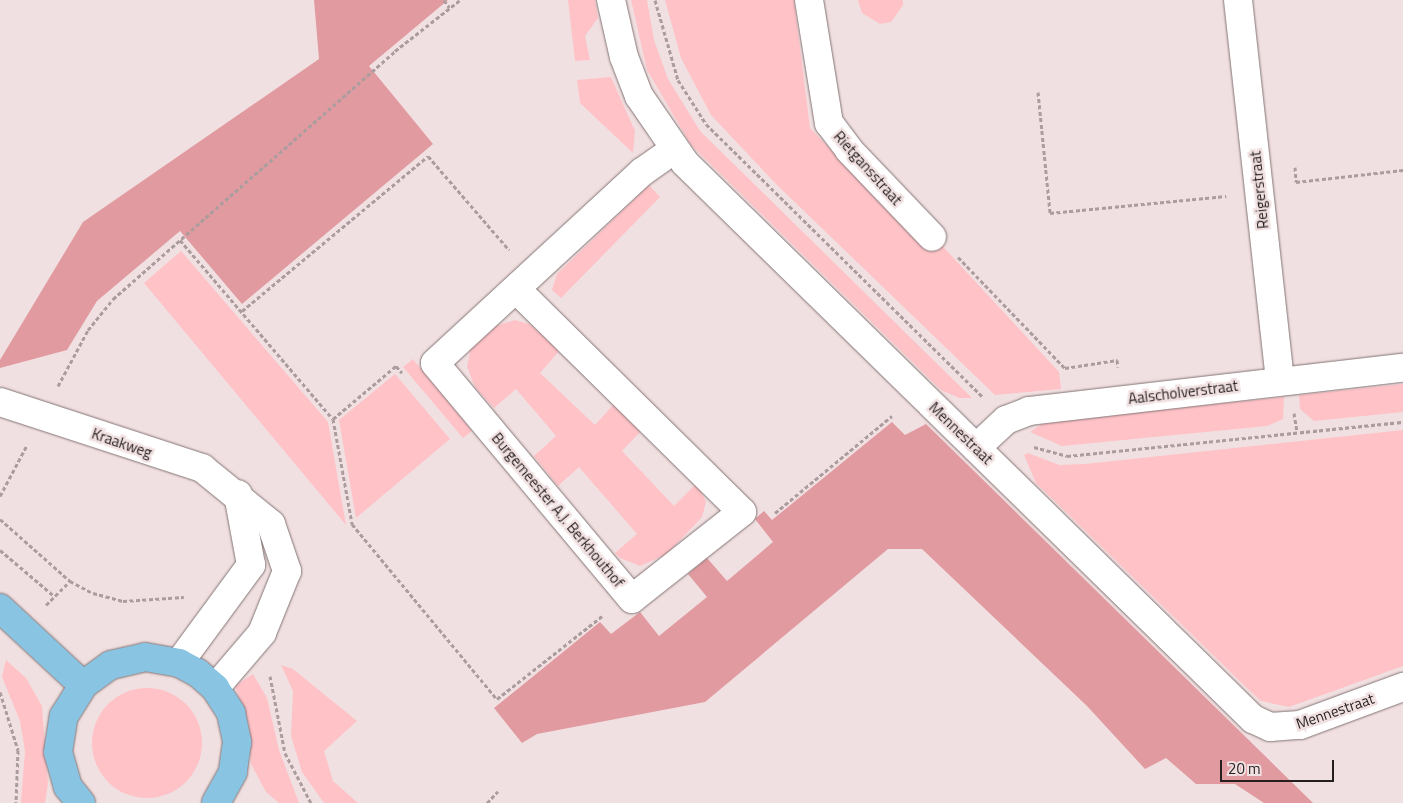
<!DOCTYPE html>
<html>
<head>
<meta charset="utf-8">
<style>
  body { margin:0 }
  #map { position:relative; width:1403px; height:803px; overflow:hidden; background:#f1e0e1; font-family:"Titillium Web",sans-serif }
  div>[style] { position:absolute }
  .green>* { inset:0; background:#fec2c7 }
  .round { border-radius:50% }
  .forest>* { inset:0; background:#e19aa0 }
  .path>* { height:3px; margin-top:-1.5px; transform-origin:0; background:repeating-linear-gradient(90deg,#ab9d9e 0 4px,transparent 0 6.5px) }
  .roads { filter:drop-shadow(0 0 1px #837475) drop-shadow(0 0 1px #837475) }
  .street>* { height:28px; margin:-14px; padding:0 14px; transform-origin:14px; border-radius:14px; background:#fff }
  .primary>* { height:28px; margin:-14px; padding:0 14px; transform-origin:14px; border-radius:14px; background:#8ac4e3 }
  span { translate:-50% -50%; white-space:nowrap; text-align:center; line-height:1.15; -webkit-text-stroke:5px #f1e0e1; paint-order:stroke }
  .street-label { font-size:15px; color:#251f1f }
  .scale { position:absolute; left:1220px; top:760px; width:114px; height:22px; box-sizing:border-box; border:2px solid #251f1f; border-top:0; padding-left:6px; font-size:15px; line-height:18px; white-space:nowrap; color:#251f1f; -webkit-text-stroke:4px #f1e0e1; paint-order:stroke }
</style>
</head>
<body>
<div id="map">
  <div class="green">
    <i style="clip-path:polygon(568px 0,595px 0,598px 18px,585px 36px,590px 60px,575px 61px)"></i>
    <i style="clip-path:polygon(631px 0,647px 0,654px 40px,668px 79px,700px 131px,972px 398px,959px 398px,941px 390px,691px 145px,647px 70px)"></i>
    <i style="clip-path:polygon(665px 0,794px 0,810px 128px,926px 247px,935px 238px,1059px 372px,1061px 389px,995px 395px,776px 184px,711px 115px,681px 58px)"></i>
    <i style="clip-path:polygon(858px 0,903px 0,903px 5px,891px 22px,880px 24px,862px 13px)"></i>
    <i style="clip-path:polygon(611px 77px,635px 131px,633px 153px,580px 103px,577px 80px)"></i>
    <i style="clip-path:polygon(649px 185px,660px 197px,561px 298px,552px 290px,557px 274px)"></i>
    <i style="clip-path:polygon(181px 251px,328px 422px,346px 525px,144px 283px)"></i>
    <i style="clip-path:polygon(515px 320px,529px 324px,560px 350px,540px 373px,595px 425px,614px 404px,641px 431px,622px 451px,674px 506px,697px 483px,706px 502px,702px 517px,667px 554px,640px 566px,620px 558px,615px 553px,637px 534px,579px 467px,558px 486px,534px 456px,556px 436px,516px 389px,494px 408px,475px 387px,467px 367px,471px 347px,492px 327px)"></i>
    <i style="clip-path:polygon(413px 359px,472px 431px,463px 438px,403px 367px)"></i>
    <i style="clip-path:polygon(395px 374px,450px 439px,356px 518px,339px 420px)"></i>
    <i style="clip-path:polygon(1403px 384px,1403px 412px,1314px 421px,1300px 409px,1299px 395px)"></i>
    <i style="clip-path:polygon(1284px 397px,1283px 419px,1267px 426px,1062px 446px,1030px 432px,1046px 421px)"></i>
    <i style="clip-path:polygon(1403px 430px,1403px 666px,1289px 707px,1261px 701px,1249px 690px,1036px 483px,1024px 455px,1028px 453px,1059px 465px,1085px 464px)"></i>
    <i style="clip-path:polygon(6px 660px,26px 678px,42px 706px,48px 784px,45px 803px,21px 803px,25px 751px,20px 721px,2px 677px)"></i>
    <i style="clip-path:polygon(281px 665px,293px 669px,357px 721px,324px 751px,333px 781px,358px 803px,324px 803px,302px 772px,291px 736px,293px 691px)"></i>
    <i style="clip-path:polygon(253px 674px,267px 698px,279px 750px,299px 803px,279px 803px,266px 792px,251px 764px,249px 725px,235px 686px)"></i>
    <i class="round" style="left:92px;top:688px;width:110px;height:110px"></i>
  </div>
  <div class="forest">
    <i style="clip-path:polygon(314px 0,448px 0,369px 66px,433px 144px,242px 304px,180px 231px,97px 301px,67px 350px,0 368px,0 360px,83px 222px,319px 59px)"></i>
    <i style="clip-path:polygon(892px 422px,905px 435px,926px 424px,1313px 803px,1264px 803px,1235px 784px,1196px 784px,1166px 758px,1145px 769px,1087px 706px,922px 549px,888px 549px,705px 702px,537px 734px,522px 743px,494px 708px,600px 622px,611px 634px,640px 612px,659px 636px,707px 597px,688px 574px,707px 558px,727px 581px,773px 542px,755px 519px,764px 511px,772px 520px)"></i>
  </div>
  <div class="path">
    <i style="left:444px;top:0;width:9px;rotate:54deg"></i>
    <i style="left:655px;top:0;width:83px;rotate:74deg"></i>
    <i style="left:678px;top:80px;width:52px;rotate:57.5deg"></i>
    <i style="left:706px;top:124px;width:389px;rotate:44.6deg"></i>
    <i style="left:1038px;top:92px;width:122px;rotate:84.3deg"></i>
    <i style="left:1050px;top:213px;width:177px;rotate:-5.5deg"></i>
    <i style="left:1295px;top:167px;width:15px;rotate:86deg"></i>
    <i style="left:1296px;top:182px;width:108px;rotate:-6.4deg"></i>
    <i style="left:180px;top:240px;width:235px;rotate:49.5deg"></i>
    <i style="left:333px;top:419px;width:107px;rotate:79.7deg"></i>
    <i style="left:352px;top:524px;width:227px;rotate:50.4deg"></i>
    <i style="left:497px;top:699px;width:134px;rotate:-38.3deg"></i>
    <i style="left:958px;top:257px;width:154px;rotate:46.1deg"></i>
    <i style="left:1065px;top:368px;width:53px;rotate:-8.7deg"></i>
    <i style="left:1117px;top:360px;width:7px;rotate:82deg"></i>
    <i style="left:242px;top:311px;width:242px;rotate:-39.8deg"></i>
    <i style="left:428px;top:156px;width:124px;rotate:49.2deg"></i>
    <i style="left:396px;top:366px;width:9px;rotate:49deg"></i>
    <i style="left:58px;top:386px;width:64px;rotate:-61.8deg"></i>
    <i style="left:88px;top:330px;width:40px;rotate:-51deg"></i>
    <i style="left:113px;top:299px;width:376px;rotate:-41.3deg"></i>
    <i style="left:395px;top:51px;width:83px;rotate:-38.1deg"></i>
    <i style="left:1294px;top:413px;width:19px;rotate:81deg"></i>
    <i style="left:333px;top:419px;width:84px;rotate:-40.2deg"></i>
    <i style="left:1034px;top:447px;width:34px;rotate:15deg"></i>
    <i style="left:1067px;top:456px;width:338px;rotate:-5.8deg"></i>
    <i style="left:0;top:496px;width:58px;rotate:-62.1deg"></i>
    <i style="left:775px;top:513px;width:152px;rotate:-39.7deg"></i>
    <i style="left:0;top:519px;width:94px;rotate:41.5deg"></i>
    <i style="left:70px;top:581px;width:26px;rotate:28deg"></i>
    <i style="left:93px;top:593px;width:31px;rotate:15deg"></i>
    <i style="left:123px;top:601px;width:61px;rotate:-3.8deg"></i>
    <i style="left:0;top:550px;width:71px;rotate:40.4deg"></i>
    <i style="left:46px;top:605px;width:34px;rotate:-45deg"></i>
    <i style="left:270px;top:676px;width:78px;rotate:79deg"></i>
    <i style="left:285px;top:753px;width:56px;rotate:62.5deg"></i>
    <i style="left:0;top:692px;width:61px;rotate:72.8deg"></i>
    <i style="left:18px;top:750px;width:53px;rotate:92.2deg"></i>
    <i style="left:487px;top:803px;width:16px;rotate:-47deg"></i>
  </div>
  <div class="roads">
    <div class="street">
      <i style="left:611px;top:0;width:58px;rotate:77.2deg"></i>
      <i style="left:624px;top:57px;width:42px;rotate:69deg"></i>
      <i style="left:639px;top:96px;width:81px;rotate:55.5deg"></i>
      <i style="left:685px;top:163px;width:795px;rotate:44.39deg"></i>
      <i style="left:1253px;top:719px;width:19px;rotate:25deg"></i>
      <i style="left:1270px;top:727px;width:30px;rotate:-4deg"></i>
      <i style="left:1300px;top:725px;width:110px;rotate:-20.3deg"></i>
      <i style="left:809px;top:0;width:125px;rotate:80.8deg"></i>
      <i style="left:829px;top:123px;width:34px;rotate:53deg"></i>
      <i style="left:849px;top:150px;width:120px;rotate:46.3deg"></i>
      <i style="left:1238px;top:0;width:382px;rotate:83.7deg"></i>
      <i style="left:517px;top:290px;width:316px;rotate:44.6deg"></i>
      <i style="left:742px;top:512px;width:140px;rotate:141.7deg"></i>
      <i style="left:632px;top:599px;width:307px;rotate:-129.9deg"></i>
      <i style="left:435px;top:363px;width:282px;rotate:-42.7deg"></i>
      <i style="left:642px;top:172px;width:39px;rotate:-35deg"></i>
      <i style="left:0;top:402px;width:213px;rotate:18.1deg"></i>
      <i style="left:202px;top:468px;width:89px;rotate:39.1deg"></i>
      <i style="left:271px;top:524px;width:50px;rotate:71.2deg"></i>
      <i style="left:287px;top:571px;width:67px;rotate:112deg"></i>
      <i style="left:262px;top:633px;width:72px;rotate:130.5deg"></i>
      <i style="left:976px;top:448px;width:41px;rotate:-43deg"></i>
      <i style="left:1006px;top:420px;width:25px;rotate:-21deg"></i>
      <i style="left:1029px;top:411px;width:376px;rotate:-6.6deg"></i>
      <i style="left:179px;top:663px;width:122px;rotate:-53.7deg"></i>
      <i style="left:251px;top:565px;width:72px;rotate:-100.4deg"></i>
    </div>
    <div class="primary">
      <i style="left:0;top:608px;width:113px;rotate:42.9deg"></i>
      <i style="left:81px;top:803px;width:21px;rotate:-129deg"></i>
      <i style="left:68px;top:787px;width:36px;rotate:-106deg"></i>
      <i style="left:58px;top:752px;width:36px;rotate:-81deg"></i>
      <i style="left:64px;top:716px;width:36px;rotate:-58deg"></i>
      <i style="left:83px;top:685px;width:34px;rotate:-36deg"></i>
      <i style="left:111px;top:665px;width:35px;rotate:-13deg"></i>
      <i style="left:145px;top:657px;width:35px;rotate:10deg"></i>
      <i style="left:179px;top:663px;width:21px;rotate:28deg"></i>
      <i style="left:198px;top:673px;width:23px;rotate:41deg"></i>
      <i style="left:215px;top:688px;width:30px;rotate:57deg"></i>
      <i style="left:231px;top:713px;width:30px;rotate:78deg"></i>
      <i style="left:237px;top:742px;width:30px;rotate:98deg"></i>
      <i style="left:233px;top:772px;width:35px;rotate:119deg"></i>
    </div>
  </div>
  <div class="street-label">
    <span style="left:868px;top:168px;rotate:48deg">Rietgansstraat</span>
    <span style="left:1259px;top:190px;rotate:-96deg">Reigerstraat</span>
    <span style="left:1183px;top:392px;rotate:-7deg">Aalscholverstraat</span>
    <span style="left:961px;top:433px;rotate:44deg">Mennestraat</span>
    <span style="left:122px;top:443px;rotate:19deg">Kraakweg</span>
    <span style="left:558px;top:510px;rotate:50deg">Burgemeester A.J. Berkhouthof</span>
    <span style="left:1335px;top:711px;rotate:-19deg">Mennestraat</span>
  </div>
  <div class="scale">20 m</div>
</div>
</body>
</html>
